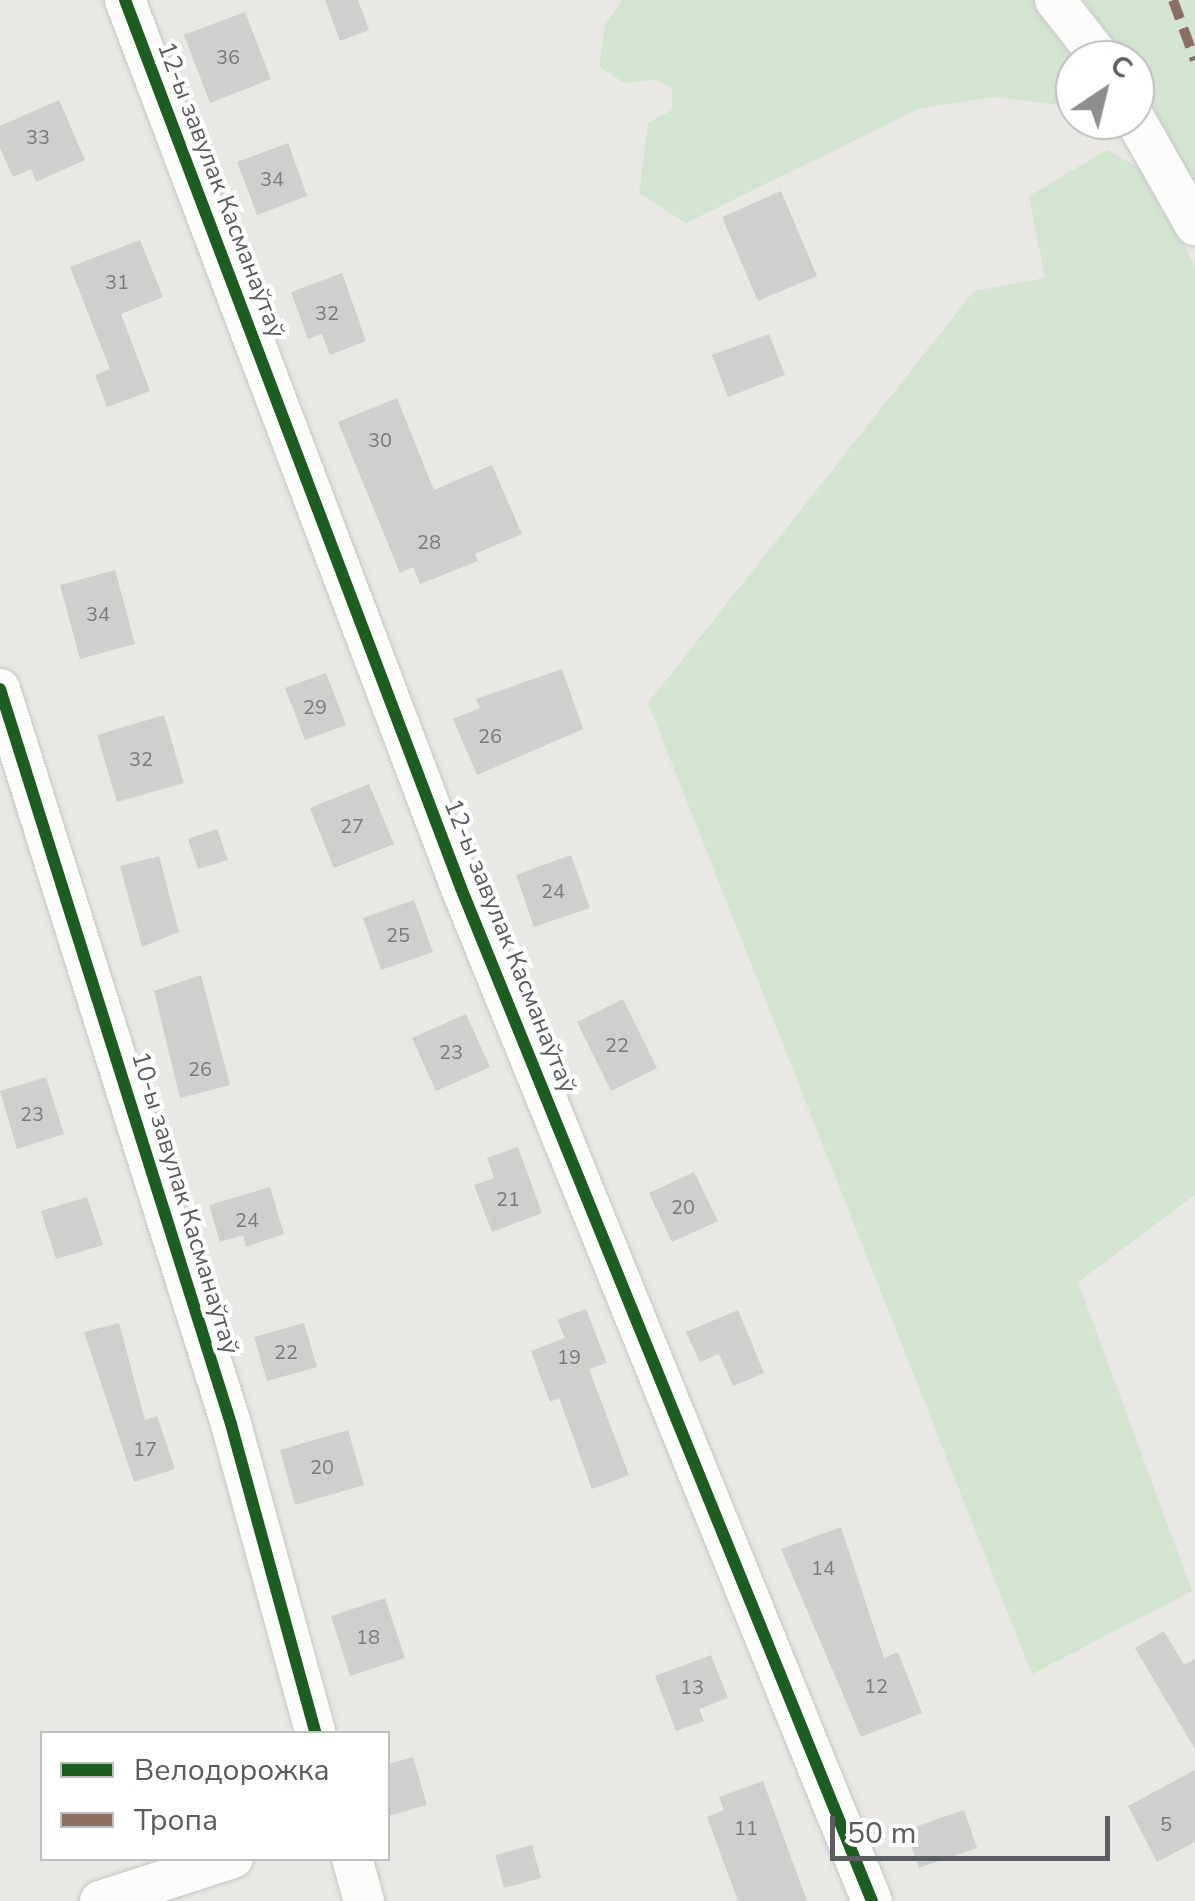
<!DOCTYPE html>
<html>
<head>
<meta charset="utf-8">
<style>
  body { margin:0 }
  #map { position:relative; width:1195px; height:1901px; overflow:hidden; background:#e9e8e4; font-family:"Nunito Sans",sans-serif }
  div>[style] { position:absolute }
  .green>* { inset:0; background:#d3e4d1 }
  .building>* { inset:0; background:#cfcfcd }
  .roads { filter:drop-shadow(0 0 2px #c6c6c6) drop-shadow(0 0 2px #c6c6c6) }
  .minor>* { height:40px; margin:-20px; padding:0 20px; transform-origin:20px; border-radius:20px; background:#fcfcfb }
  .quiet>* { height:10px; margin-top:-5px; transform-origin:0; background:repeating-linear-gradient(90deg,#8d6e63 0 20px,transparent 0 30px) }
  .cycleway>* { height:12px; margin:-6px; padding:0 6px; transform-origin:6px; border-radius:6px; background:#1b5e20 }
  span { translate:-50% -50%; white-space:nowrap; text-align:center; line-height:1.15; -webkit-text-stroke:8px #fff; paint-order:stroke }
  .number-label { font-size:20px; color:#787b7d }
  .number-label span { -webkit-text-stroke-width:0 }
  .street-label { font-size:25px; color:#5a5d61 }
  .legend { position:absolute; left:40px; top:1731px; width:350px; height:130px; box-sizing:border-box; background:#fff; border:2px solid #bdbec0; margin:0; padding:12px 18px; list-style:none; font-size:30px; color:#5a5d61 }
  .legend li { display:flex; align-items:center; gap:20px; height:50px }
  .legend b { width:50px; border:2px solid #bdbec0 }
  .north { position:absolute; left:1055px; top:40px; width:100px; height:100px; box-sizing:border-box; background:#fff; border:2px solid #bdbec0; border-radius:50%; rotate:35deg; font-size:28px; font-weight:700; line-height:40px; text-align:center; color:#5a5d61 }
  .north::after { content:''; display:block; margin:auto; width:35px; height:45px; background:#8c8e8f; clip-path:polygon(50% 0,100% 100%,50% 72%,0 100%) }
  .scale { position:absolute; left:830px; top:1816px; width:280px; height:45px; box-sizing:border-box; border:5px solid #5a5d61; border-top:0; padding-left:12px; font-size:30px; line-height:35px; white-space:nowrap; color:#5a5d61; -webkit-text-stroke:8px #fff; paint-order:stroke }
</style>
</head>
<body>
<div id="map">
  <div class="green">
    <i style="clip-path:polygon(622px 0,1034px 0,1082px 60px,1075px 60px,1075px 107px,995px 97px,921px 108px,686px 223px,639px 193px,648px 123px,672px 110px,672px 88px,655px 80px,624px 83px,599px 66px,605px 25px)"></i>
    <i style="clip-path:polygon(1084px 0,1195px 0,1195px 188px,1135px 77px,1135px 60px,1126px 60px)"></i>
    <i style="clip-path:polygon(1107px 150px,1143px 170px,1195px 266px,1195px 1195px,1078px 1282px,1192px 1591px,1032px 1674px,648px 703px,974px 291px,1045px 278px,1029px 196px)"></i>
  </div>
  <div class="building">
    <i style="clip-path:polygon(325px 0,358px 0,369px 30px,340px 41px)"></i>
    <i style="clip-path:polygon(245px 12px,271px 79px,210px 103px,184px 35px)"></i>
    <i style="clip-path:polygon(59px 100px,85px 160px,36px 182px,31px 169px,13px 177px,0 148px,0 126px)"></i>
    <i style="clip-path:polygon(288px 143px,307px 196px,257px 215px,237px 162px)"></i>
    <i style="clip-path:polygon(781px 191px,817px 276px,758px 301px,722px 217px)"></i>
    <i style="clip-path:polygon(140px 240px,163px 297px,121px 314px,150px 391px,107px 407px,95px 375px,110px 369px,70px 267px)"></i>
    <i style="clip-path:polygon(342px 273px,366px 341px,330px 355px,322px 334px,308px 339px,291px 292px)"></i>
    <i style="clip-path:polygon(769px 334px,785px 375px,728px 397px,712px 355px)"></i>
    <i style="clip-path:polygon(397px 398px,434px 490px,492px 465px,522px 534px,475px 554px,478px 561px,420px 584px,413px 567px,400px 573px,338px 422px)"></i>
    <i style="clip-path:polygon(115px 570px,135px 644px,80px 659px,60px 585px)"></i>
    <i style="clip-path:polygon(562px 669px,583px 729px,477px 775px,453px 719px,480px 708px,476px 699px)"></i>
    <i style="clip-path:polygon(326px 673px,346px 725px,305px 740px,285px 688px)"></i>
    <i style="clip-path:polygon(164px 715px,184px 783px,117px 802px,97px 735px)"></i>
    <i style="clip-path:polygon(369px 784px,394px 844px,334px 868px,310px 808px)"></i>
    <i style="clip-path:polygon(217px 829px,228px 860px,198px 869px,188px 839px)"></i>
    <i style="clip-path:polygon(571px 855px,590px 908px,534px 927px,516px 875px)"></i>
    <i style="clip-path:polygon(159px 856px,179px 932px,142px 947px,120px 866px)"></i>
    <i style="clip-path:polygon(414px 900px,433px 952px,381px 970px,363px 918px)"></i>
    <i style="clip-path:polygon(201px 975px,230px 1085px,180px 1098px,154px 991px)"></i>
    <i style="clip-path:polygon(623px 999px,657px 1068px,611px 1091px,577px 1022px)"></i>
    <i style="clip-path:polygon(466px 1014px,490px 1067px,436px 1091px,412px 1038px)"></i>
    <i style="clip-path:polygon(46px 1077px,64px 1134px,17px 1149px,0 1091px)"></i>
    <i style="clip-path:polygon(518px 1147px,542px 1213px,492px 1232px,474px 1185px,494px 1178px,487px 1158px)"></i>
    <i style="clip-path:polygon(694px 1172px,718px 1221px,672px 1242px,649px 1193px)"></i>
    <i style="clip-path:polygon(270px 1187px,284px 1234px,246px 1247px,243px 1235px,220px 1242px,209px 1205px)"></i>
    <i style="clip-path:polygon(87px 1197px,103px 1245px,56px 1259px,41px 1211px)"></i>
    <i style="clip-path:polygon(586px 1309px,607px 1363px,589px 1369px,629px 1475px,592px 1489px,559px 1398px,550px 1402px,531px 1351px,565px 1338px,557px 1320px)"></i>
    <i style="clip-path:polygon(738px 1310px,764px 1373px,733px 1386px,719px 1354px,700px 1362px,686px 1332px)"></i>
    <i style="clip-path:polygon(119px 1323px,145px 1420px,157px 1416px,175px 1469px,134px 1482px,84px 1332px)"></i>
    <i style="clip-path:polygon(304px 1323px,317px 1367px,267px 1381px,254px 1337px)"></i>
    <i style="clip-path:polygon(348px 1430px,364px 1485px,295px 1505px,280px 1450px)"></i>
    <i style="clip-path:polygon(841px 1527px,884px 1658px,898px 1652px,922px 1713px,861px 1737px,781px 1549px)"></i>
    <i style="clip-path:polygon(385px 1598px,405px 1658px,350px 1676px,331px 1616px)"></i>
    <i style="clip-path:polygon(1164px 1631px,1184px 1665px,1195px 1659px,1195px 1749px,1135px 1648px)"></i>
    <i style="clip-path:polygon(711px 1655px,728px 1698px,699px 1709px,704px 1721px,676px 1731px,655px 1676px)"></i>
    <i style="clip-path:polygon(413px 1757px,427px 1805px,388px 1816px,388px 1764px)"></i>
    <i style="clip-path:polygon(1195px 1770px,1195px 1842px,1157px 1862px,1128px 1806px)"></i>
    <i style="clip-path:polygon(763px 1781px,807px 1901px,738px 1901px,707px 1817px,724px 1810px,719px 1797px)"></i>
    <i style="clip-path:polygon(964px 1810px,977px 1848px,919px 1868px,906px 1830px)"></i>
    <i style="clip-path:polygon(532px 1845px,541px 1878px,504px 1888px,495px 1855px)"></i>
  </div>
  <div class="roads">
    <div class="minor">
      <i style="left:125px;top:0;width:949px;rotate:69.27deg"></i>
      <i style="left:461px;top:888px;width:1093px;rotate:67.92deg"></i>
      <i style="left:1055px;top:0;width:76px;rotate:51.9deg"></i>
      <i style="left:1135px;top:119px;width:122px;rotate:60.5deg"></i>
      <i style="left:0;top:689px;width:770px;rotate:72.55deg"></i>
      <i style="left:231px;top:1424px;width:321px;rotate:74.7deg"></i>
      <i style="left:352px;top:1858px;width:45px;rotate:74.4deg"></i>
      <i style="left:100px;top:1901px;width:140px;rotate:-17.9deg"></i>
    </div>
  </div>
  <div class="quiet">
    <i style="left:1173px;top:0;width:64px;rotate:69.9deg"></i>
  </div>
  <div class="cycleway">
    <i style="left:125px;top:0;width:949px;rotate:69.27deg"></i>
    <i style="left:461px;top:888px;width:1093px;rotate:67.92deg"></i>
    <i style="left:0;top:689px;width:770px;rotate:72.55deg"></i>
    <i style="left:231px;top:1424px;width:321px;rotate:74.7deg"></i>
  </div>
  <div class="number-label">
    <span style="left:228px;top:57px">36</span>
    <span style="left:38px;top:137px">33</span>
    <span style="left:272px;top:179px">34</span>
    <span style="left:117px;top:282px">31</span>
    <span style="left:327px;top:313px">32</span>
    <span style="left:380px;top:440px">30</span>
    <span style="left:429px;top:542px">28</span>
    <span style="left:98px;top:614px">34</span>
    <span style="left:315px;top:707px">29</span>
    <span style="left:490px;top:736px">26</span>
    <span style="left:141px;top:759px">32</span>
    <span style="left:352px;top:826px">27</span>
    <span style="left:553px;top:891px">24</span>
    <span style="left:398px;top:935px">25</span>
    <span style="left:617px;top:1045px">22</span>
    <span style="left:451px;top:1052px">23</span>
    <span style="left:200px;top:1069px">26</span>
    <span style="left:32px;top:1114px">23</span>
    <span style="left:508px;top:1199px">21</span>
    <span style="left:683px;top:1207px">20</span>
    <span style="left:247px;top:1220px">24</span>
    <span style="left:286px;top:1352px">22</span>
    <span style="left:569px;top:1357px">19</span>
    <span style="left:145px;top:1449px">17</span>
    <span style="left:322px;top:1467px">20</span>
    <span style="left:823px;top:1568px">14</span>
    <span style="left:368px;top:1637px">18</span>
    <span style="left:876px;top:1686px">12</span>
    <span style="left:692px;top:1687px">13</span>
    <span style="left:1166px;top:1824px">5</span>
    <span style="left:746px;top:1828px">11</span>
  </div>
  <div class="street-label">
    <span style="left:221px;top:190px;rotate:69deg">12-ы завулак Касманаўтаў</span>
    <span style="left:510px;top:946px;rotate:68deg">12-ы завулак Касманаўтаў</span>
    <span style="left:185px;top:1203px;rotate:73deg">10-ы завулак Касманаўтаў</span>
  </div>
  <ul class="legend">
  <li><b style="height:12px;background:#1b5e20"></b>Велодорожка</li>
  <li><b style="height:12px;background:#8d6e63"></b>Тропа</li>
  </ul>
  <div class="north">С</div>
  <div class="scale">50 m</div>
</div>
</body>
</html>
